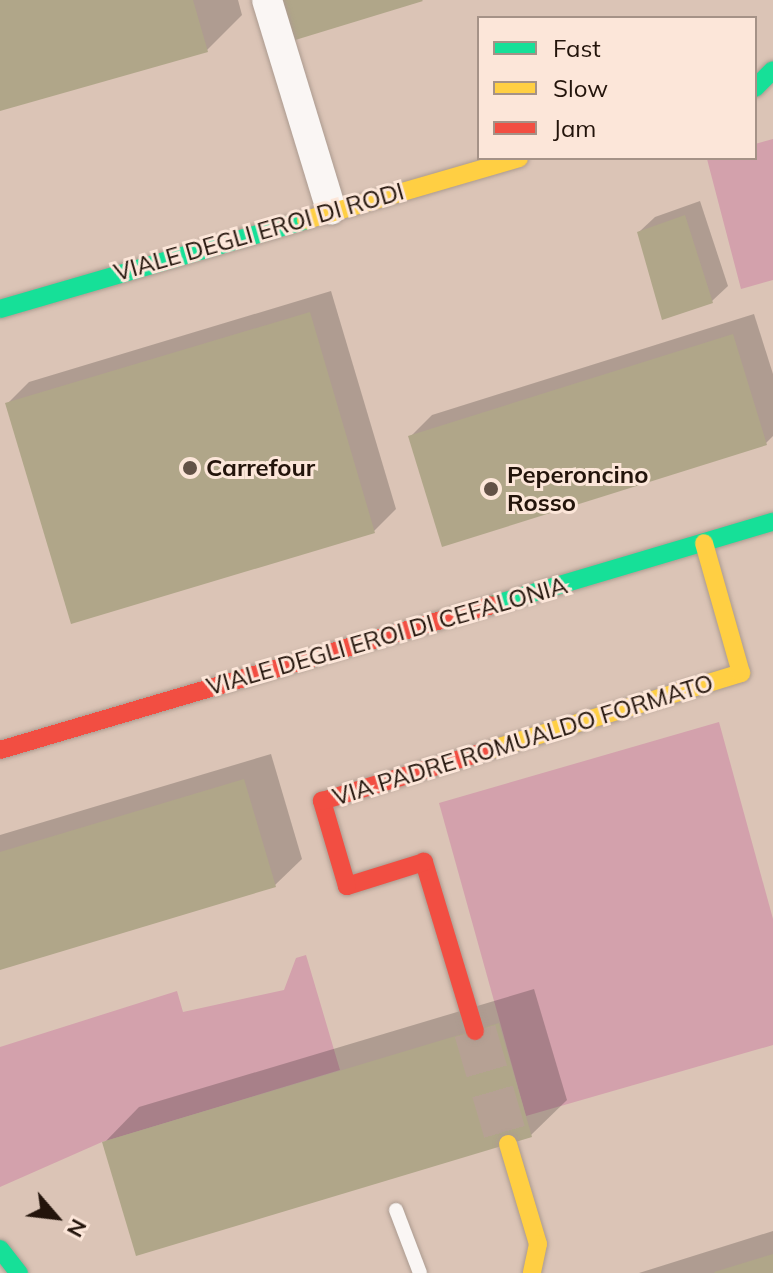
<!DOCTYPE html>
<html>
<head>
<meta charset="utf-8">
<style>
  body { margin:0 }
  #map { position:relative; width:773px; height:1273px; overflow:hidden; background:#dbc4b6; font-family:Mulish,sans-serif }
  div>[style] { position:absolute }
  .green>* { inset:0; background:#d3a1ac }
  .shadow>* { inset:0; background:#0003 }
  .building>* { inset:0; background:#b0a689 }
  .secondary-tunnel>* { height:42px; margin-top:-21px; transform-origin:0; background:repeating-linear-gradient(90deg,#b6a194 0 42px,transparent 0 63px) }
  .roads { filter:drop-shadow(0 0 2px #ab9a8f) drop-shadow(0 0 2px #ab9a8f) }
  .lane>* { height:14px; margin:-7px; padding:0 7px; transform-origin:7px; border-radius:7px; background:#faf6f4 }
  .street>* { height:30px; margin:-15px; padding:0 15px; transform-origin:15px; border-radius:15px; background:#faf6f4 }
  .fast>* { height:18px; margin:-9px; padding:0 9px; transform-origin:9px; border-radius:9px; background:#16e098 }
  .slow>* { height:18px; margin:-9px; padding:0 9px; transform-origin:9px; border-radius:9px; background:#ffcf43 }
  .jam>* { height:18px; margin:-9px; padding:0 9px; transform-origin:9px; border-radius:9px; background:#f24e42 }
  .dots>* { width:22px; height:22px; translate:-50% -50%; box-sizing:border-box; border:4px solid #fce6d9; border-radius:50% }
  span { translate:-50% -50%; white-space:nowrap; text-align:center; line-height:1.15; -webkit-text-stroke:6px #fce6d9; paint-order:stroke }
  .street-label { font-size:24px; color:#23140b }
  .poi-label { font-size:24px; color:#23140b; font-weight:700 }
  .left { translate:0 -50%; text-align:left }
  .legend { position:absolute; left:477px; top:16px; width:280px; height:144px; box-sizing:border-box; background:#fce6d9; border:2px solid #a59287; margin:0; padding:10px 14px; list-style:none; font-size:24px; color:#23140b }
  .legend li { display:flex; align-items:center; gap:16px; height:40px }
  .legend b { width:40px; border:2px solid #a59287 }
  .north { position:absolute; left:16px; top:1177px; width:80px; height:80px; -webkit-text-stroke:6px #fce6d9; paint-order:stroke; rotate:118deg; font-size:22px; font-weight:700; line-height:32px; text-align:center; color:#23140b }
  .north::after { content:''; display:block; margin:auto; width:28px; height:36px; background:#23140b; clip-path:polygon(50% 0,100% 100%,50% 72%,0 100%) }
</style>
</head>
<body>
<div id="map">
  <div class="green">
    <i style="clip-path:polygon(773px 139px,773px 280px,741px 289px,707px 159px,755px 158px,755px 144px)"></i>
    <i style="clip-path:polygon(719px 722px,773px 919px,773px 1045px,526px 1116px,439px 803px)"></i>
    <i style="clip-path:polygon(306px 955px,340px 1070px,102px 1142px,0 1187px,0 1047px,177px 991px,183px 1012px,284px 990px,296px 958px)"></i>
  </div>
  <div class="shadow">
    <i style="clip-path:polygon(0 0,238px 0,242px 15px,207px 50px,0 109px)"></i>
    <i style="clip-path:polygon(700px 201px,728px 286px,712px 301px,639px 232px,655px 217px)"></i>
    <i style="clip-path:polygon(331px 291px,396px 509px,374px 531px,7px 404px,29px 382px)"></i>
    <i style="clip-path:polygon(754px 314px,773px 374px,773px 436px,766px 443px,410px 437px,432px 415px)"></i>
    <i style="clip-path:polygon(271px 754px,302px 859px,275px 885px,0 968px,0 835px)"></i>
    <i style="clip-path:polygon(534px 989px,567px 1100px,531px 1135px,104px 1143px,139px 1107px)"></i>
    <i style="clip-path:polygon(773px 1231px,773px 1273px,639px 1273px)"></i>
  </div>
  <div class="building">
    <i style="clip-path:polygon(0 0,193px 0,208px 52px,0 111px)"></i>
    <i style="clip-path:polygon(280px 0,422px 0,423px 1px,292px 41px)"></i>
    <i style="clip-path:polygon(685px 215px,713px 303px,662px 320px,637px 232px)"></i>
    <i style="clip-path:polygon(310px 312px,375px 533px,71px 624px,5px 403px)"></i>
    <i style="clip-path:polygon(733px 334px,767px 445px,442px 547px,408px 436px)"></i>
    <i style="clip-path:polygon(244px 779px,276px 887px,0 970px,0 852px)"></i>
    <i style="clip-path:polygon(499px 1023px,532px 1137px,136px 1256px,102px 1142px)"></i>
    <i style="clip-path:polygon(773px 1254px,773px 1273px,715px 1273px,714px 1272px)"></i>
  </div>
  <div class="secondary-tunnel">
    <i style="left:475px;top:1031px;width:118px;rotate:73.7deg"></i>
  </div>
  <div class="roads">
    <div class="lane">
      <i style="left:396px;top:1210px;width:67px;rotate:69.1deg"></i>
    </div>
    <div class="street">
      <i style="left:267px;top:0;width:219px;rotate:73deg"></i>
    </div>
    <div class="fast">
      <i style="left:755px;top:88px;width:25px;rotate:-45deg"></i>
      <i style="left:0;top:309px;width:319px;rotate:-16.2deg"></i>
      <i style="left:492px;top:605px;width:293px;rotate:-16.5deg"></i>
      <i style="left:0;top:1249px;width:31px;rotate:52deg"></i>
    </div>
    <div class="slow">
      <i style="left:306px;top:220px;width:222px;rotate:-16.2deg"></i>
      <i style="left:483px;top:752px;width:270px;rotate:-17deg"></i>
      <i style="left:741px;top:673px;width:135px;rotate:-105.9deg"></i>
      <i style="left:508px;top:1144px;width:104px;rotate:73.3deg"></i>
      <i style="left:538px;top:1244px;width:30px;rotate:102deg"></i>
    </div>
    <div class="jam">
      <i style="left:0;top:750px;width:513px;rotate:-16.42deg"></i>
      <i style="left:475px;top:1031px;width:177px;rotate:-106.8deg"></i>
      <i style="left:424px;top:862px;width:81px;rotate:162.7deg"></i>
      <i style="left:347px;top:886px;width:89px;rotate:-106.4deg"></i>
      <i style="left:322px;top:801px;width:168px;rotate:-16.9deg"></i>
    </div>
  </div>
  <div class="dots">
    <i style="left:190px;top:468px;background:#635247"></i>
    <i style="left:491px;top:489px;background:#635247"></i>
  </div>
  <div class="street-label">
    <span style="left:259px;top:232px;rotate:-16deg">VIALE DEGLI EROI DI RODI</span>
    <span style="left:387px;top:636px;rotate:-16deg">VIALE DEGLI EROI DI CEFALONIA</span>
    <span style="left:523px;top:740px;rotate:-17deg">VIA PADRE ROMUALDO FORMATO</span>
  </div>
  <div class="poi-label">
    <span class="left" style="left:206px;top:468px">Carrefour</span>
    <span class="left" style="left:507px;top:489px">Peperoncino<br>Rosso</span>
  </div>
  <ul class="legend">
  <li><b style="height:10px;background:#16e098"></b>Fast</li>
  <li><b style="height:10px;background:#ffcf43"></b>Slow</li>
  <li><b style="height:10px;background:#f24e42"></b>Jam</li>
  </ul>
  <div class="north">N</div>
</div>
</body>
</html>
